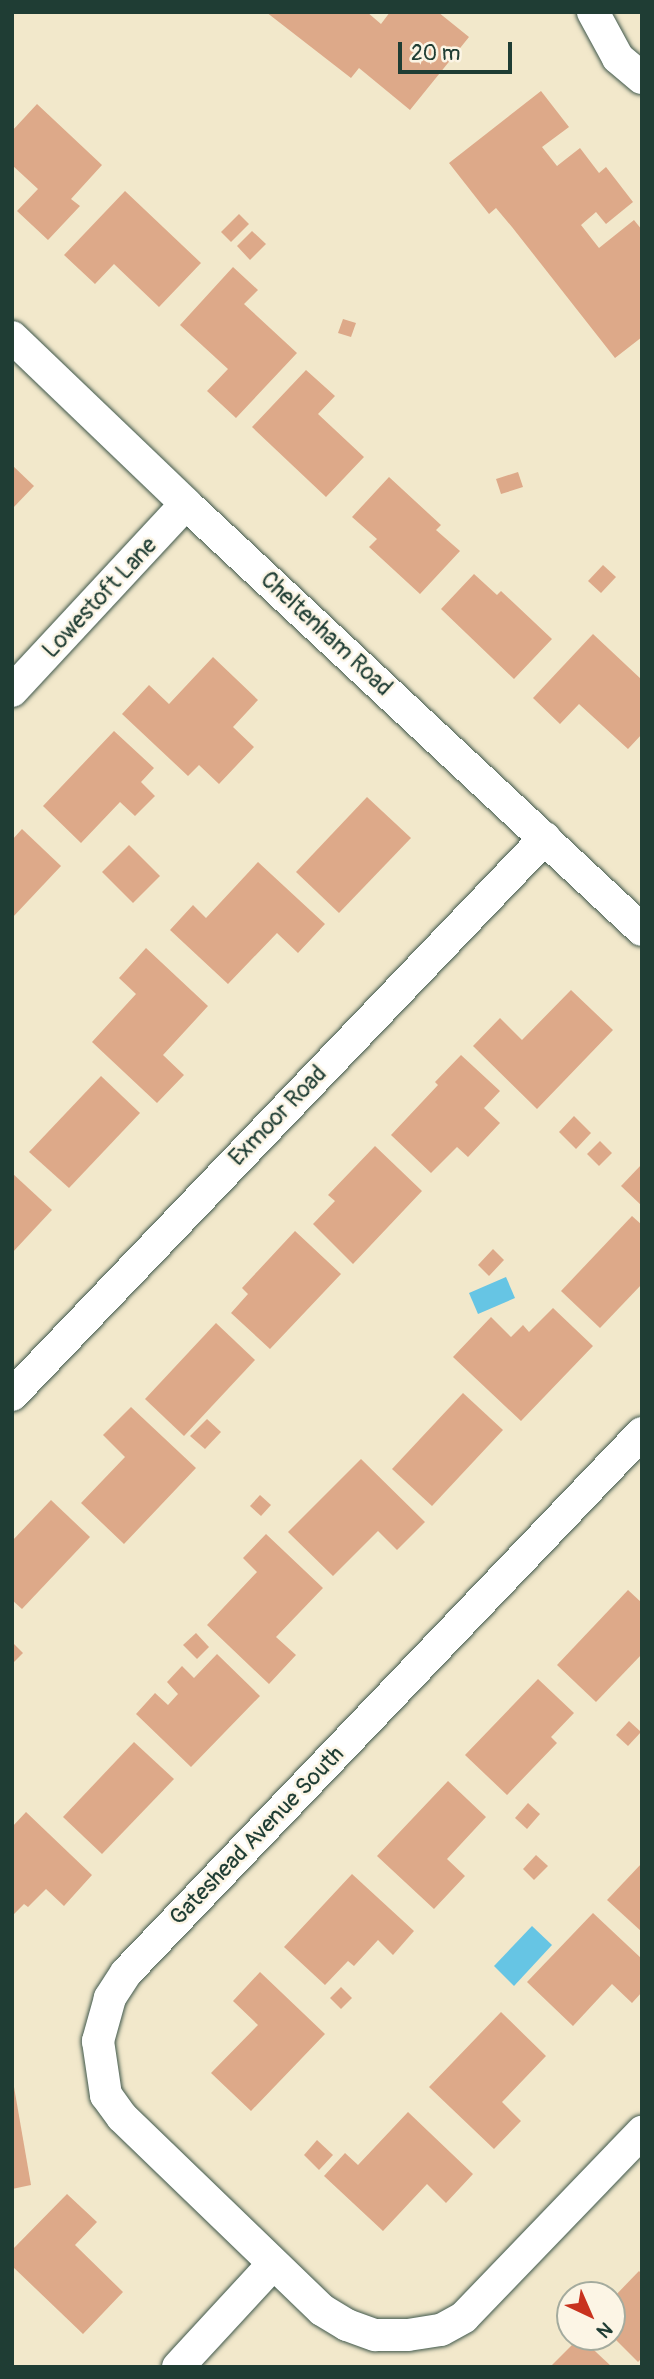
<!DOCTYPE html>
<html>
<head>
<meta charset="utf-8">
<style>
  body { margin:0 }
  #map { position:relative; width:654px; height:2379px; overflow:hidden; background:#f2e8cb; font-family:Pangolin,sans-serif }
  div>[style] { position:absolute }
  .water>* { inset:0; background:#66c5e4 }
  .building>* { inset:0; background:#dda989 }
  .roads { filter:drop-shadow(0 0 2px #3f574b) drop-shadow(0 0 2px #3f574b) }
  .minor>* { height:32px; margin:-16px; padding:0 16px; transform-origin:16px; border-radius:16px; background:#fff }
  span { translate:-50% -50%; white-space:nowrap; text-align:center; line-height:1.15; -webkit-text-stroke:5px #fcf5e5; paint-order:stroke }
  .street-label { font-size:23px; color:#1f3d34 }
  .frame { position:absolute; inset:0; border:14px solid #1f3d34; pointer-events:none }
  .north { position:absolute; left:556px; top:2281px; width:70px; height:70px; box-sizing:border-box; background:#fcf5e5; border:2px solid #a4ab9e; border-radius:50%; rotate:136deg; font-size:19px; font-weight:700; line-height:28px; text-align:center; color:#1f3d34 }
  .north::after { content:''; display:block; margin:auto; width:24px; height:32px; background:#c8321e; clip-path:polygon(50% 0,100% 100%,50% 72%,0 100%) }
  .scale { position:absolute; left:398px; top:42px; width:114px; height:32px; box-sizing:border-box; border:4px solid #1f3d34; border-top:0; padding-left:9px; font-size:21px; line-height:24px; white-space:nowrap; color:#1f3d34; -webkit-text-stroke:5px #fcf5e5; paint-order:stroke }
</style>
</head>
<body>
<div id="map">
  <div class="water">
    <i style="clip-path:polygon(506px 1277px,515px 1298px,478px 1314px,469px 1293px)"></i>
    <i style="clip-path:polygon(532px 1926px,552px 1945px,514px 1986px,494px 1966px)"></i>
  </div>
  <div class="building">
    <i style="clip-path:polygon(266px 12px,367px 12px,381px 24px,390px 12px,438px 12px,469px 37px,410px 110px,359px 68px,351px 78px)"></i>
    <i style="clip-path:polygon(541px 91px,569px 127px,542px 147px,557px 166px,580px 148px,599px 173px,606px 167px,633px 202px,606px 224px,596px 212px,581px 225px,599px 248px,634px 220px,642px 230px,642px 337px,615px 358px,512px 227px,496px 208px,489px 214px,449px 163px)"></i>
    <i style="clip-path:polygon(37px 104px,102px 165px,71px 199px,80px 206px,48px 240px,17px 211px,38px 189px,12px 165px,12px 131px)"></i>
    <i style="clip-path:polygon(125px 191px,201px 263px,159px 307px,114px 264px,95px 284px,64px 255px)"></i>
    <i style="clip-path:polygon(239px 214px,249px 224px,231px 242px,221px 232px)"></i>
    <i style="clip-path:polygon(252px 231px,266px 244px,250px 260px,237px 246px)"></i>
    <i style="clip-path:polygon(233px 267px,258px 290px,244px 304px,297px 353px,236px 418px,207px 391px,228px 369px,180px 325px)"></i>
    <i style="clip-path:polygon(343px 319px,356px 323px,351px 337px,338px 333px)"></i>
    <i style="clip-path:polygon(306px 370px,335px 396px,318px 414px,364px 457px,326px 497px,252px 427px)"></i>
    <i style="clip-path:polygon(12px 465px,34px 486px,12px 509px)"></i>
    <i style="clip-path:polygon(518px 472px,523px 487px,501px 494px,496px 479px)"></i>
    <i style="clip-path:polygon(389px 477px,441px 525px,436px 530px,460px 551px,420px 594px,369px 547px,377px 539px,352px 517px)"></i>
    <i style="clip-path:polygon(603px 565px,616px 577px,601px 593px,588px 581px)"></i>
    <i style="clip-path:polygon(474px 574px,497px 595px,501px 591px,552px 639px,514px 679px,441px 609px)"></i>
    <i style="clip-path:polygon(593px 634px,642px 680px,642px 734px,628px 749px,579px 704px,560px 724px,533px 698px)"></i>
    <i style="clip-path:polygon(213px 657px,258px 700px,233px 727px,254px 747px,219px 784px,199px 765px,188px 776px,122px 714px,149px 685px,169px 704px)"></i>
    <i style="clip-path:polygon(114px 731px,154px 768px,141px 782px,155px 796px,135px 816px,120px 802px,81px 843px,43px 806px)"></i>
    <i style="clip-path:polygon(367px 797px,411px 838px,339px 913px,296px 872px)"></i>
    <i style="clip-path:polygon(22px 829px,61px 866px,12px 918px,12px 840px)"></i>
    <i style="clip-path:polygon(129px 845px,160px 876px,133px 903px,102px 872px)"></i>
    <i style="clip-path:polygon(258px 862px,325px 924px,298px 953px,277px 933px,228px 984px,170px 930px,193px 905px,206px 918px)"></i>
    <i style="clip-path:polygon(146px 948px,208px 1006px,163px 1055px,184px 1075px,157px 1103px,92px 1042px,136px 994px,119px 978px)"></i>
    <i style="clip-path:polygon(571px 990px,613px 1030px,537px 1109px,473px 1046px,500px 1018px,522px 1040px)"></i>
    <i style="clip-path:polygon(461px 1055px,500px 1091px,484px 1108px,500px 1123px,468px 1157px,457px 1147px,431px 1173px,391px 1135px,438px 1085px,435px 1082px)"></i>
    <i style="clip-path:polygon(101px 1076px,140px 1113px,69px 1188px,29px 1152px)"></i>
    <i style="clip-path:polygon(574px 1116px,591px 1133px,576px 1149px,559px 1132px)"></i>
    <i style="clip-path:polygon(600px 1141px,612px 1153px,599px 1166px,587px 1154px)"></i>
    <i style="clip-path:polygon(375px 1146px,422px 1191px,353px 1264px,313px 1224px,335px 1201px,328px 1195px)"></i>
    <i style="clip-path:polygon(642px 1164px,642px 1206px,621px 1186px)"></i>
    <i style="clip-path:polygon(12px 1173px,52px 1210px,12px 1253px)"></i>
    <i style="clip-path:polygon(632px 1216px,642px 1225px,642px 1284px,600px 1328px,561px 1291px)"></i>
    <i style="clip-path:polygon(295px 1231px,341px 1274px,270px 1349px,231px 1313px,248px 1294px,242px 1288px)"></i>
    <i style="clip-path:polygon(493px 1249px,504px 1260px,489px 1276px,478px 1265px)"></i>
    <i style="clip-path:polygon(553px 1308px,593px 1346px,521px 1421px,453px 1357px,491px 1317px,511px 1337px,523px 1325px,529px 1332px)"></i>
    <i style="clip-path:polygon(216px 1323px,255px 1360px,184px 1436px,145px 1399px)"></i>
    <i style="clip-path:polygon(463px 1393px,503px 1430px,432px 1506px,392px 1469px)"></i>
    <i style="clip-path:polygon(131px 1407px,196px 1468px,124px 1544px,81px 1503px,125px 1457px,103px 1435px)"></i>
    <i style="clip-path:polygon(207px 1419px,221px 1432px,205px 1449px,190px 1436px)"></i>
    <i style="clip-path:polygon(361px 1459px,425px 1522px,397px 1550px,378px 1531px,333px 1576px,288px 1532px)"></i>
    <i style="clip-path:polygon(260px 1495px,271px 1505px,261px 1516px,250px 1506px)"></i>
    <i style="clip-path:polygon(51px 1500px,90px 1537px,22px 1609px,12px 1600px,12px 1541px)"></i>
    <i style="clip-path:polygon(266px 1534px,323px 1588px,276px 1637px,296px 1655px,269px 1684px,207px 1625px,257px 1572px,243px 1558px)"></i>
    <i style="clip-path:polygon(628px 1590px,642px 1603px,642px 1654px,596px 1702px,557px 1665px)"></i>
    <i style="clip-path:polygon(196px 1633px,209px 1647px,197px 1659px,183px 1645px)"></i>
    <i style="clip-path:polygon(12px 1642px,23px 1653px,12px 1664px)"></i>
    <i style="clip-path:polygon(217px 1654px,260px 1696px,191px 1767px,136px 1714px,155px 1693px,168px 1705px,178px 1694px,167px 1682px,182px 1666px,194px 1678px)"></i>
    <i style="clip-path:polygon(538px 1679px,574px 1713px,551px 1737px,557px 1743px,507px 1795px,465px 1755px)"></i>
    <i style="clip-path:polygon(629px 1721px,641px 1732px,628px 1746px,616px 1735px)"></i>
    <i style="clip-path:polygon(134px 1742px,174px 1779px,102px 1854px,63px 1817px)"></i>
    <i style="clip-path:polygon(448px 1781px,486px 1817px,447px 1859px,465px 1876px,434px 1909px,377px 1856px)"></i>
    <i style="clip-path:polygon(528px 1803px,540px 1814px,527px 1829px,515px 1818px)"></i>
    <i style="clip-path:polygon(26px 1812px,92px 1875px,64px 1906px,46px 1889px,28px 1907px,24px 1904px,12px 1916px,12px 1827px)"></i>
    <i style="clip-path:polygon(536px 1855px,548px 1866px,534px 1880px,523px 1869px)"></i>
    <i style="clip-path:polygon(642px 1863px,642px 1932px,607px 1900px)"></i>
    <i style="clip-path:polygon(352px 1874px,414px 1931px,393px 1955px,378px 1940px,354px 1966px,348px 1961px,325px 1985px,284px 1947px)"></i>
    <i style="clip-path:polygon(593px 1913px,642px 1959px,642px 1992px,632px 2003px,612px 1984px,573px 2026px,527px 1982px)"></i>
    <i style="clip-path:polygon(260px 1972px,325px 2034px,251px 2111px,211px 2073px,258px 2025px,233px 2001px)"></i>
    <i style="clip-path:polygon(341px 1987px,352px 1998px,341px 2009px,330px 1998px)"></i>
    <i style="clip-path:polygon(501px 2012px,546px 2056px,502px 2102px,521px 2121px,494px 2149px,429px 2087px)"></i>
    <i style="clip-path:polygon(14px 2087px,31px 2185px,12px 2189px,12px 2088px)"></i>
    <i style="clip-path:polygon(408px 2112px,473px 2174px,446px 2203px,427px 2184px,383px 2231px,324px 2176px,345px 2153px,358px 2165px)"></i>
    <i style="clip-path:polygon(317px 2140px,333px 2155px,319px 2170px,304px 2155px)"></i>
    <i style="clip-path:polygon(67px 2194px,97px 2222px,75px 2245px,123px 2292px,83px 2334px,12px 2266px,12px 2250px)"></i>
    <i style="clip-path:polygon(639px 2271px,642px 2274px,642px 2358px,638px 2362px,612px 2336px,612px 2299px)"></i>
    <i style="clip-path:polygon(580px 2337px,612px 2367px,552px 2365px)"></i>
  </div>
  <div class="roads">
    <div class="minor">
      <i style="left:593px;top:12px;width:52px;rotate:61.5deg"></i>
      <i style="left:618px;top:58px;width:31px;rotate:40deg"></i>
      <i style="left:12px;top:337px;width:241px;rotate:43.8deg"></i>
      <i style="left:186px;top:504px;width:624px;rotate:43.05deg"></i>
      <i style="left:12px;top:691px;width:255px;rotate:-47.1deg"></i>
      <i style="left:12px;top:1395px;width:771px;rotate:-46.26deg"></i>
      <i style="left:642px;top:1433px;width:747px;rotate:133.7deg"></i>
      <i style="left:126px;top:1973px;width:30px;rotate:123deg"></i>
      <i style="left:110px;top:1998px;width:45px;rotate:105.6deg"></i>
      <i style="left:98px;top:2041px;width:55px;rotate:81.6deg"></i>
      <i style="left:106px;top:2095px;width:27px;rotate:54deg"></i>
      <i style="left:122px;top:2117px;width:278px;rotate:44deg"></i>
      <i style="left:322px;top:2310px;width:29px;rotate:31deg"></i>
      <i style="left:347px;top:2325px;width:30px;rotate:20deg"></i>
      <i style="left:375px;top:2335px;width:33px"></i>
      <i style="left:408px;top:2335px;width:33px;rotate:-9deg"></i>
      <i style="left:441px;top:2330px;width:26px;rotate:-29deg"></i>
      <i style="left:464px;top:2317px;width:257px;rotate:-46.1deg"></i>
      <i style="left:178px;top:2367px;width:140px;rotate:-47.3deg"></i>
    </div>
  </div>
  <div class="street-label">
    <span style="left:100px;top:598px;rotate:-47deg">Lowestoft Lane</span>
    <span style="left:326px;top:634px;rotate:43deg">Cheltenham Road</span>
    <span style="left:278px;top:1116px;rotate:-46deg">Exmoor Road</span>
    <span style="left:257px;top:1836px;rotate:-46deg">Gateshead Avenue South</span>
  </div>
  <div class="frame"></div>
  <div class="north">N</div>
  <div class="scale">20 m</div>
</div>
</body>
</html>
